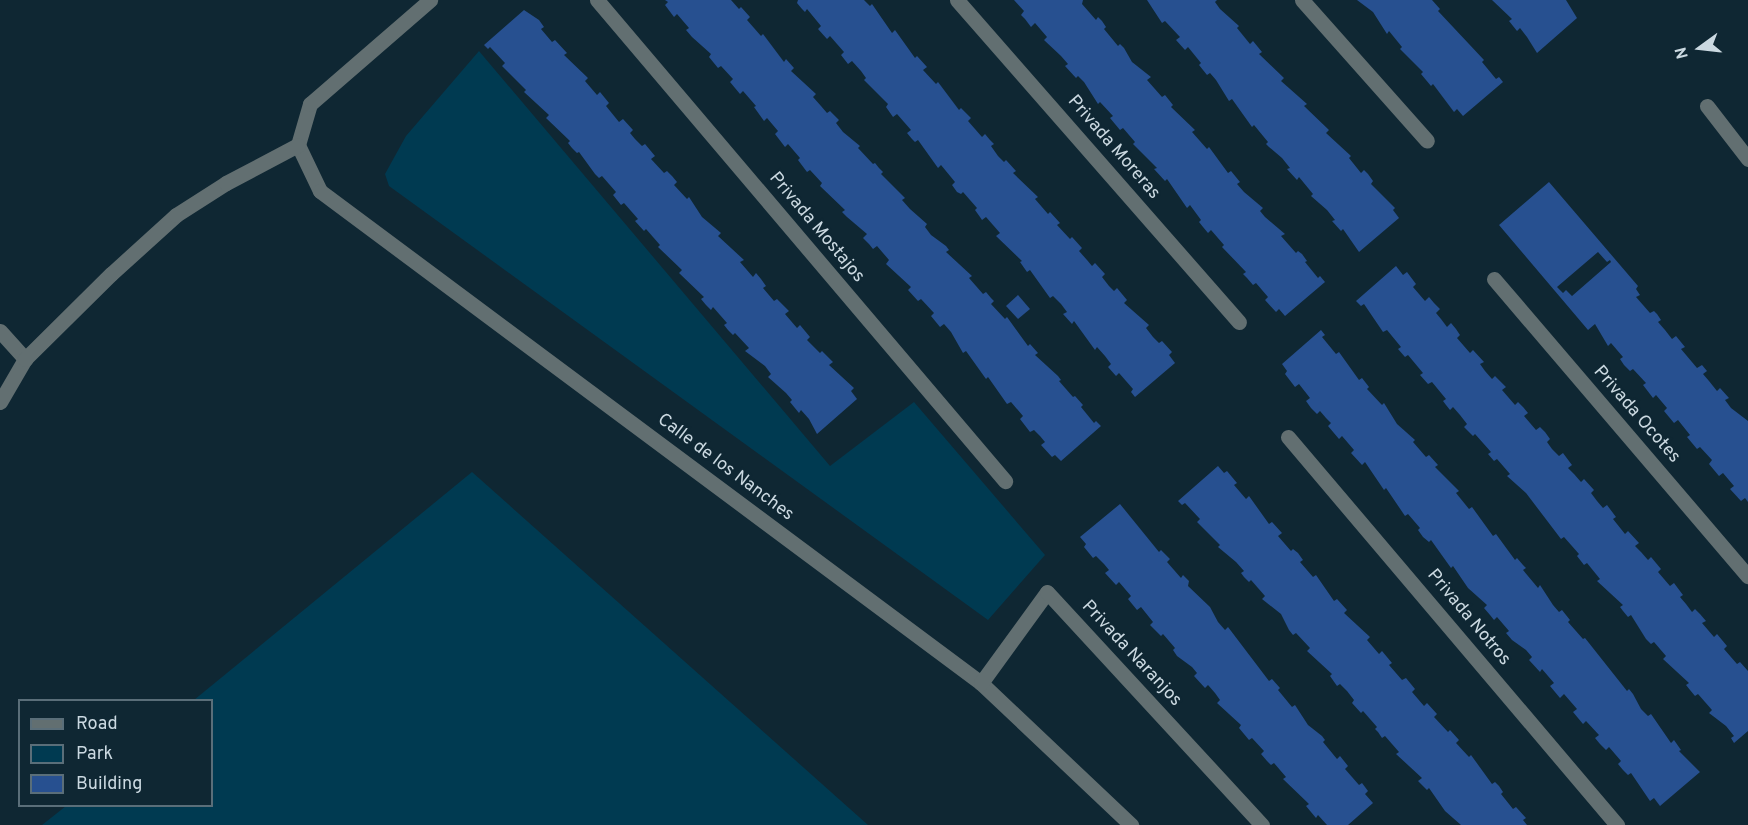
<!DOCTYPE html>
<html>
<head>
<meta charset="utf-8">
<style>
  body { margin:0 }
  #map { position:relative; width:1748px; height:825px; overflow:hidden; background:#0f2733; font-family:Overpass,sans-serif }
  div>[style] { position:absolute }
  .green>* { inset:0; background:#003a51 }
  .building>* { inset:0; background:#275090 }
  .minor>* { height:15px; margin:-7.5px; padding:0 7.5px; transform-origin:7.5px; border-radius:7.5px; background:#626f71 }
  span { translate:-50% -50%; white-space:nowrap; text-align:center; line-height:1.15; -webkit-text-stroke:4.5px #0f2733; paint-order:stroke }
  .street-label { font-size:18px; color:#cbd9e1 }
  .legend { position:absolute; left:18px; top:699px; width:195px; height:108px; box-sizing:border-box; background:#0f2733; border:2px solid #5a6e79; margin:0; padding:8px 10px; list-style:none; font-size:18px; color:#cbd9e1 }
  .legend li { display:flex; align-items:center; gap:12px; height:30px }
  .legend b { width:30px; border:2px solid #5a6e79 }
  .north { position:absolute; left:1670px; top:18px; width:60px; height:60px; -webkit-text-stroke:4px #0f2733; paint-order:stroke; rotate:255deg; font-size:16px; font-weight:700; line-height:24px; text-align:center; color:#cbd9e1 }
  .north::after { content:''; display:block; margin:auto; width:21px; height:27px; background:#cbd9e1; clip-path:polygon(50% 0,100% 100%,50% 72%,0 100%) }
</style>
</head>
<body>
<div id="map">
  <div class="green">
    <i style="clip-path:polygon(479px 51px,830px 466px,914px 402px,1045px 555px,988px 620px,389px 186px,385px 174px,406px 136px)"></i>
    <i style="clip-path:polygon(472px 472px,868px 825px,42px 825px,66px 806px,212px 806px,212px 700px,194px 700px)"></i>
  </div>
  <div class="building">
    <i style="clip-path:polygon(665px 0,731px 0,739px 9px,741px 7px,750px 17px,747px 20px,761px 36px,763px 34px,784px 62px,786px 59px,794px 68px,791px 71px,816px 94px,813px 97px,821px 106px,827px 113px,830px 111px,839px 120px,836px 123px,843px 132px,860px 146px,858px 148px,873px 164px,875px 163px,879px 168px,883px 172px,881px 174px,905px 198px,902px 200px,910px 209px,927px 224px,925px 227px,931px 235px,946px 246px,949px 250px,946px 252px,972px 276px,969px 278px,983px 294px,986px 292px,991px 298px,994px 301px,991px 304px,1005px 319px,1007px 317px,1028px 346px,1030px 344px,1038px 353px,1035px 355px,1058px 376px,1061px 380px,1059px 381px,1073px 397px,1075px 396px,1083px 405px,1081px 407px,1094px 423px,1096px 421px,1101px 426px,1061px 461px,1055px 455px,1052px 457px,1041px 445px,1045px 442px,1040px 436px,1034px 430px,1030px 432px,1020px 419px,1023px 416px,1011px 402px,1007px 404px,988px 377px,986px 379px,966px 351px,963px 353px,951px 332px,944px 324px,940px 327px,931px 316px,934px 313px,921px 299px,918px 301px,908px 290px,911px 287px,886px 264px,889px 260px,877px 246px,873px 249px,869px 244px,863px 238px,867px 234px,847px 217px,842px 212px,845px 210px,820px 186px,822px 183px,810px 170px,807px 172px,798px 160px,800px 158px,788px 144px,785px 147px,775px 134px,778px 131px,767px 118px,764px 121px,754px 107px,756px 106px,743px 91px,740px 94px,730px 82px,733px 79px,721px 66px,718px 68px,709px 57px,711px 54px,692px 37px,686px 30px,689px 28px,677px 14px,674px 17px,665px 5px,668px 2px)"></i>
    <i style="clip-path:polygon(798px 0,864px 0,870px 6px,872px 4px,892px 33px,895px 30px,915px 58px,917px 56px,927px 67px,923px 70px,936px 84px,938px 82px,959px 110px,961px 108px,971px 118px,968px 121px,982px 137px,985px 134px,990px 140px,994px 144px,991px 146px,998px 156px,1004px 162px,1006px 160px,1016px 171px,1013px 173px,1038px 197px,1035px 199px,1048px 214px,1050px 212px,1060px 223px,1057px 225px,1070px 239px,1072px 237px,1082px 248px,1079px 251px,1087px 260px,1092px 266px,1095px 263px,1105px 274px,1102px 277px,1109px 286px,1114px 291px,1117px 288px,1127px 300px,1124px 303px,1149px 325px,1146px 328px,1153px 337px,1159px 343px,1162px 341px,1172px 352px,1169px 355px,1175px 363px,1135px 397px,1131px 392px,1133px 389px,1119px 373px,1116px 376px,1108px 367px,1111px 364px,1105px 356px,1097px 347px,1095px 350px,1074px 321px,1072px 324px,1063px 314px,1067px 312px,1061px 304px,1053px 296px,1050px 298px,1030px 270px,1027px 272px,1020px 262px,1022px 261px,996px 236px,1000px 233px,986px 217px,982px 220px,980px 217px,975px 210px,977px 208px,963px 192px,961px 194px,957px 192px,952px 185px,955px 182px,941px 165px,938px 168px,918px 140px,915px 142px,912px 139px,907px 133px,911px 130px,897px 114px,893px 117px,886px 107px,888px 104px,864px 80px,866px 78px,861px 71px,852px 61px,848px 64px,841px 55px,844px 52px,830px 36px,827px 39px,818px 29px,821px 26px,807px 9px,805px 12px,802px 9px,797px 3px)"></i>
    <i style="clip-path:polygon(1014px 0,1083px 0,1082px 4px,1096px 20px,1098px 17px,1102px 21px,1106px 27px,1104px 29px,1118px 46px,1120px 44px,1124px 48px,1132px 62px,1151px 77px,1147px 80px,1162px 97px,1165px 95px,1173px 105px,1171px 107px,1195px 130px,1192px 132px,1207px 149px,1209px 147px,1228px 173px,1231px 171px,1240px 182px,1237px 184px,1244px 192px,1263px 208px,1260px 211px,1265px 217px,1285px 234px,1281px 236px,1296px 253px,1298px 251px,1302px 254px,1307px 261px,1305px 262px,1318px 278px,1320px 276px,1325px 282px,1285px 316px,1279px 309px,1276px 312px,1265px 300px,1268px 297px,1256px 283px,1253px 285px,1247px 278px,1243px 274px,1246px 272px,1222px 247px,1224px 245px,1211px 230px,1208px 233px,1203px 227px,1199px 222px,1201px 220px,1190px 205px,1187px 208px,1167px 179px,1165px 181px,1154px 169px,1157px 168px,1133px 144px,1135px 142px,1123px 128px,1120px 130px,1110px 118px,1113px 116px,1100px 102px,1098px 104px,1084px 82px,1078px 76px,1076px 78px,1065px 66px,1068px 64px,1061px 56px,1044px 40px,1047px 37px,1035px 23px,1031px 27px,1025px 19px,1021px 15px,1024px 11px)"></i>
    <i style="clip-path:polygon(1147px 0,1217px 0,1215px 2px,1220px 9px,1239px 26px,1237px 28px,1250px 44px,1253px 41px,1262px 52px,1259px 54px,1284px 78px,1281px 81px,1307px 104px,1304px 106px,1329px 130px,1326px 133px,1351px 156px,1349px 158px,1361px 173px,1364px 170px,1368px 174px,1373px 181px,1371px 184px,1395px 208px,1393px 210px,1399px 218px,1359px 252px,1343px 229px,1341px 231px,1332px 221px,1335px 220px,1327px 210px,1311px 196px,1313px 194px,1299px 177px,1297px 180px,1287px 169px,1290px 168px,1282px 158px,1269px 147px,1266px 144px,1268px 142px,1254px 125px,1252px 127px,1232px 99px,1229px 101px,1216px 80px,1210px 73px,1207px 75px,1199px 65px,1201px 63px,1188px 47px,1185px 50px,1176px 40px,1180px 37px,1165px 21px,1162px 23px)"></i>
    <i style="clip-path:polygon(1357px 0,1432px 0,1440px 9px,1438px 11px,1484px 60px,1482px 62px,1496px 79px,1499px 77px,1503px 82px,1463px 116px,1457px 109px,1454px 112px,1433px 84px,1431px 86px,1421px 74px,1423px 72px,1400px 49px,1402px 47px,1389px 31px,1387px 34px,1373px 12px)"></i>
    <i style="clip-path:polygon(1492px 0,1566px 0,1577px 18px,1537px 53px,1527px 37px,1520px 28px,1517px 31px,1509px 21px,1512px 19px)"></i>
    <i style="clip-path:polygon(524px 10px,539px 20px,544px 27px,541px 29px,552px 42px,555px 40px,567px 53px,564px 55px,588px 78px,585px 81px,597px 95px,600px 92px,609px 103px,606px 106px,619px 122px,623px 119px,633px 130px,630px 133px,635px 139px,642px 146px,645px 144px,655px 156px,651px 159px,664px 173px,667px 171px,672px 176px,677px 182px,674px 185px,687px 199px,689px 197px,702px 217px,721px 233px,718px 236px,744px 260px,740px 262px,753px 277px,756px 273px,761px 279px,766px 286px,763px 288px,774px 301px,777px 299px,789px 311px,785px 314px,797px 328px,800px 325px,810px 337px,807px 340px,820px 353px,822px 351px,833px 362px,829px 365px,854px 388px,851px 391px,857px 399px,817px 434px,809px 419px,801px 410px,799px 413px,790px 402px,792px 400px,786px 393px,768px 377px,771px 374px,765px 366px,745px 351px,749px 348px,735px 333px,733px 335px,728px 330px,724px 325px,727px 323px,713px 307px,711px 310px,706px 305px,701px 299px,704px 297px,679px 273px,682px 270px,658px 247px,660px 245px,646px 229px,644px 231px,635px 221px,638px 219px,624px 203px,621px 205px,613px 195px,616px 192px,602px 176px,599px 178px,595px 174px,579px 152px,577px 153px,572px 148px,568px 143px,570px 141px,546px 118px,549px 115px,524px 92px,526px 90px,502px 66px,505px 63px,490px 47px,488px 49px,484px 45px)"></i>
    <i style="clip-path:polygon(evenodd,1549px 182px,1638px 286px,1636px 289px,1640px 295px,1636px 297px,1650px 313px,1654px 311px,1657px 314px,1661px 320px,1658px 322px,1665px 330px,1672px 339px,1676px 336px,1685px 347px,1681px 349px,1697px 368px,1702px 365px,1707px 371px,1703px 374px,1709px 381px,1717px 391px,1720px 388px,1729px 398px,1725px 400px,1731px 408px,1748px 421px,1748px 502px,1745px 498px,1741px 501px,1730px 489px,1734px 486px,1723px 473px,1719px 476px,1709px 464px,1712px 460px,1700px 447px,1697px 449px,1687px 437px,1690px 435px,1678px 420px,1674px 423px,1664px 411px,1667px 408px,1656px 395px,1653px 398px,1643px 385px,1646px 383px,1633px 369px,1630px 371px,1624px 365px,1620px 359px,1623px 357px,1611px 343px,1608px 346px,1595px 324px,1588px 330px,1499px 225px,1549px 182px,1598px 252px,1607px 262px,1610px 260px,1611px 262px,1572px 296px,1566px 290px,1563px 293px,1557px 287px,1598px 252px)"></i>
    <i style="clip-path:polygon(1396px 266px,1403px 275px,1407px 272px,1416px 284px,1413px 287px,1425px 301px,1429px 297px,1434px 303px,1440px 309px,1436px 313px,1441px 319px,1447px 327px,1451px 323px,1456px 329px,1460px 335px,1457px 338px,1470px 353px,1473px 350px,1484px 362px,1480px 364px,1485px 371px,1492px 379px,1495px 376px,1506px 387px,1502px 390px,1515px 405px,1518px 402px,1523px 407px,1528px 413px,1524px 416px,1536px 430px,1540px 427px,1545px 432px,1550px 439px,1547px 442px,1552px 449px,1559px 456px,1563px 453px,1572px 465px,1568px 468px,1574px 474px,1581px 482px,1584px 479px,1594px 490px,1591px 493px,1597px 501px,1603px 508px,1607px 505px,1616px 517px,1613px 519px,1625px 534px,1628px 531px,1639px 543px,1635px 546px,1641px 552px,1648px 560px,1651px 557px,1661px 569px,1658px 572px,1670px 586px,1674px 583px,1683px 595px,1680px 597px,1686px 604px,1692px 612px,1695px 609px,1700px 614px,1706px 621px,1702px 623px,1714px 637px,1717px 634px,1727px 646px,1724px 649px,1737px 664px,1740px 662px,1748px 671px,1748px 731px,1734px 743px,1731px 738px,1734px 736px,1726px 726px,1709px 713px,1712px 710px,1698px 694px,1695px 696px,1690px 690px,1686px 685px,1689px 683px,1663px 659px,1666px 656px,1654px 642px,1651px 644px,1646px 639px,1631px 615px,1628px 617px,1623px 611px,1620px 607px,1623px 605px,1597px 581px,1600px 579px,1587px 563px,1584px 565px,1577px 556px,1579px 554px,1564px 537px,1561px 539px,1526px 493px,1507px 476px,1510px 474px,1497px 459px,1494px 461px,1488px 454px,1491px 452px,1475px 434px,1473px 436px,1464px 427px,1467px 424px,1460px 415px,1453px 407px,1450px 410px,1446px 405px,1443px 401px,1446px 399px,1432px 382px,1428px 384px,1420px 375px,1423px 373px,1408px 355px,1405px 357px,1398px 349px,1401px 347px,1387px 330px,1383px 332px,1364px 304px,1361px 306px,1356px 301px)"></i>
    <i style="clip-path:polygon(1018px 295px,1030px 309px,1018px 319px,1006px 306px)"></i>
    <i style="clip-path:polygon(1321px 330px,1325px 335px,1322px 337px,1336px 354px,1339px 352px,1359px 380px,1362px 378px,1369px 387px,1367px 389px,1382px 405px,1384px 403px,1397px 424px,1415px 440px,1413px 442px,1426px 457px,1429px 455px,1438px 465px,1435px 467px,1459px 491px,1456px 493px,1469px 509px,1472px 507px,1493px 536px,1496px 534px,1515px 560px,1517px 558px,1523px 565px,1526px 568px,1523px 570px,1538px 588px,1540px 585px,1553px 605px,1559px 612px,1562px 610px,1570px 620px,1568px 622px,1583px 639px,1585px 638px,1627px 691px,1629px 689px,1633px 694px,1641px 709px,1648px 716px,1651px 714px,1671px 743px,1674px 740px,1681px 750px,1679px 751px,1700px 772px,1660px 806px,1654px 798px,1650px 801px,1631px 773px,1628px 775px,1623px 770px,1618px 764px,1621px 761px,1609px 747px,1606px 750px,1600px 744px,1595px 738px,1599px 735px,1586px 721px,1583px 724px,1573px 712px,1577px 709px,1564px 694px,1560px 698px,1550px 686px,1554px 683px,1542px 669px,1540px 672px,1529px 660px,1532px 657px,1526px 650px,1512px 640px,1506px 633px,1509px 631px,1497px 617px,1494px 620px,1490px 615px,1484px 608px,1487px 605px,1468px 588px,1453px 566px,1451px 568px,1431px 540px,1429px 542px,1423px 537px,1418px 530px,1420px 528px,1408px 514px,1405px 516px,1386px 488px,1384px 490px,1365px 462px,1362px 465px,1351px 453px,1354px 450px,1342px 436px,1339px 439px,1328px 426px,1331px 423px,1326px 418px,1320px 411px,1317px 414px,1311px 408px,1306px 401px,1310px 398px,1299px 384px,1295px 387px,1285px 374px,1287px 371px,1282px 364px)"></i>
    <i style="clip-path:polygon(1218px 466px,1224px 473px,1227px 471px,1237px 483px,1234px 485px,1246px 499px,1249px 496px,1269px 524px,1272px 522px,1282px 533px,1278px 536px,1291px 551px,1293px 549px,1298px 553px,1303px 560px,1300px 562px,1313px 577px,1316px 575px,1334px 601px,1337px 599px,1347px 610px,1344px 613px,1370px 637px,1367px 640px,1379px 654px,1382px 651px,1392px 663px,1389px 665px,1402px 680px,1406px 678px,1415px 689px,1412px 692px,1424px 706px,1427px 703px,1437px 714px,1434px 717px,1448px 732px,1450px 730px,1459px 740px,1456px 743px,1469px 757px,1471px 755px,1492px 784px,1495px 782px,1499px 786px,1503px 792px,1501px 794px,1513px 809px,1516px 807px,1526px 818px,1523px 820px,1527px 825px,1461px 825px,1445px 811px,1429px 788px,1427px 790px,1418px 781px,1422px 778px,1396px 754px,1399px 752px,1385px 736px,1382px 738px,1378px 732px,1375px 729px,1377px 727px,1363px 711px,1361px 713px,1352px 703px,1354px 700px,1347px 691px,1340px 684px,1337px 686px,1330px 676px,1332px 674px,1307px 651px,1310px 648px,1296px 633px,1293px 635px,1289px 630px,1281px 614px,1262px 599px,1265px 596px,1251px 580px,1249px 582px,1244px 577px,1241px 573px,1244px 571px,1236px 562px,1218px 547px,1220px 545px,1197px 522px,1200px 519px,1185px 503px,1182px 505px,1178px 501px)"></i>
    <i style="clip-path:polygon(1120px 504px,1159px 552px,1161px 550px,1170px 559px,1167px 562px,1181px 578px,1183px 575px,1189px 581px,1188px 586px,1210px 607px,1218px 622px,1225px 630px,1228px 627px,1269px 681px,1272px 679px,1280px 688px,1278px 690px,1292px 707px,1295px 705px,1308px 725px,1322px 736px,1325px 740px,1323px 742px,1337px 759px,1340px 756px,1348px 766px,1345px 769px,1359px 785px,1362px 783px,1368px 791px,1365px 794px,1373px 803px,1348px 825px,1327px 825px,1318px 815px,1316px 818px,1306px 806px,1309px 804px,1283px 779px,1286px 777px,1274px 763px,1271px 765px,1267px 761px,1261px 754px,1264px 751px,1252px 738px,1249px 740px,1239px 728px,1241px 725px,1217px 703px,1220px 700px,1215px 693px,1208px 685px,1205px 688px,1194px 676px,1197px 673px,1192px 667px,1177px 656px,1173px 650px,1175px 648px,1163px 634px,1161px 636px,1150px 625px,1153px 622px,1141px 607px,1137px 610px,1128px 599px,1131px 596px,1119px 582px,1116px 585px,1105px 573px,1109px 570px,1104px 564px,1096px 556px,1093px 558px,1084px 547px,1086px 544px,1080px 537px)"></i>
  </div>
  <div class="minor">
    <i style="left:597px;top:0;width:631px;rotate:49.69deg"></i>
    <i style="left:957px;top:0;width:428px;rotate:48.8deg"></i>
    <i style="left:1302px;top:0;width:188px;rotate:48.4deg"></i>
    <i style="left:1707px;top:106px;width:67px;rotate:52.3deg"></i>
    <i style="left:298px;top:145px;width:51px;rotate:64.4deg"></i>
    <i style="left:320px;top:191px;width:824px;rotate:36.66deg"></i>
    <i style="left:981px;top:683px;width:207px;rotate:43.4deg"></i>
    <i style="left:298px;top:145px;width:43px;rotate:-73.7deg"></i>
    <i style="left:310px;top:104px;width:159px;rotate:-40.9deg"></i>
    <i style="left:1494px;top:279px;width:391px;rotate:49.5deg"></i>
    <i style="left:0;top:331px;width:38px;rotate:48deg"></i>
    <i style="left:0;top:402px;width:50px;rotate:-59.8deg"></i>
    <i style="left:25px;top:359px;width:121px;rotate:-44.7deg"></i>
    <i style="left:111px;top:274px;width:88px;rotate:-42.2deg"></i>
    <i style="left:176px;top:215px;width:59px;rotate:-32.6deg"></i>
    <i style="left:226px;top:183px;width:81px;rotate:-27.8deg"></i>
    <i style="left:1288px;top:437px;width:509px;rotate:49.7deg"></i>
    <i style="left:981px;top:683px;width:112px;rotate:-54deg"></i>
    <i style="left:1047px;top:592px;width:317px;rotate:47.3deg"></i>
  </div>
  <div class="street-label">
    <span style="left:1113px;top:148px;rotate:49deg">Privada Moreras</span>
    <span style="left:816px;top:228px;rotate:50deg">Privada Mostajos</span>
    <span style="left:1636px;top:415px;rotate:49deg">Privada Ocotes</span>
    <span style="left:725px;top:468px;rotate:37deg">Calle de los Nanches</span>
    <span style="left:1468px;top:618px;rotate:50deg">Privada Notros</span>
    <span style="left:1131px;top:654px;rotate:47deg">Privada Naranjos</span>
  </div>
  <ul class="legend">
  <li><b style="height:8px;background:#626f71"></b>Road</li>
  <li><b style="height:16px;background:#003a51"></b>Park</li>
  <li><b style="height:16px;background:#275090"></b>Building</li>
  </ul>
  <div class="north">N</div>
</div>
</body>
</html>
